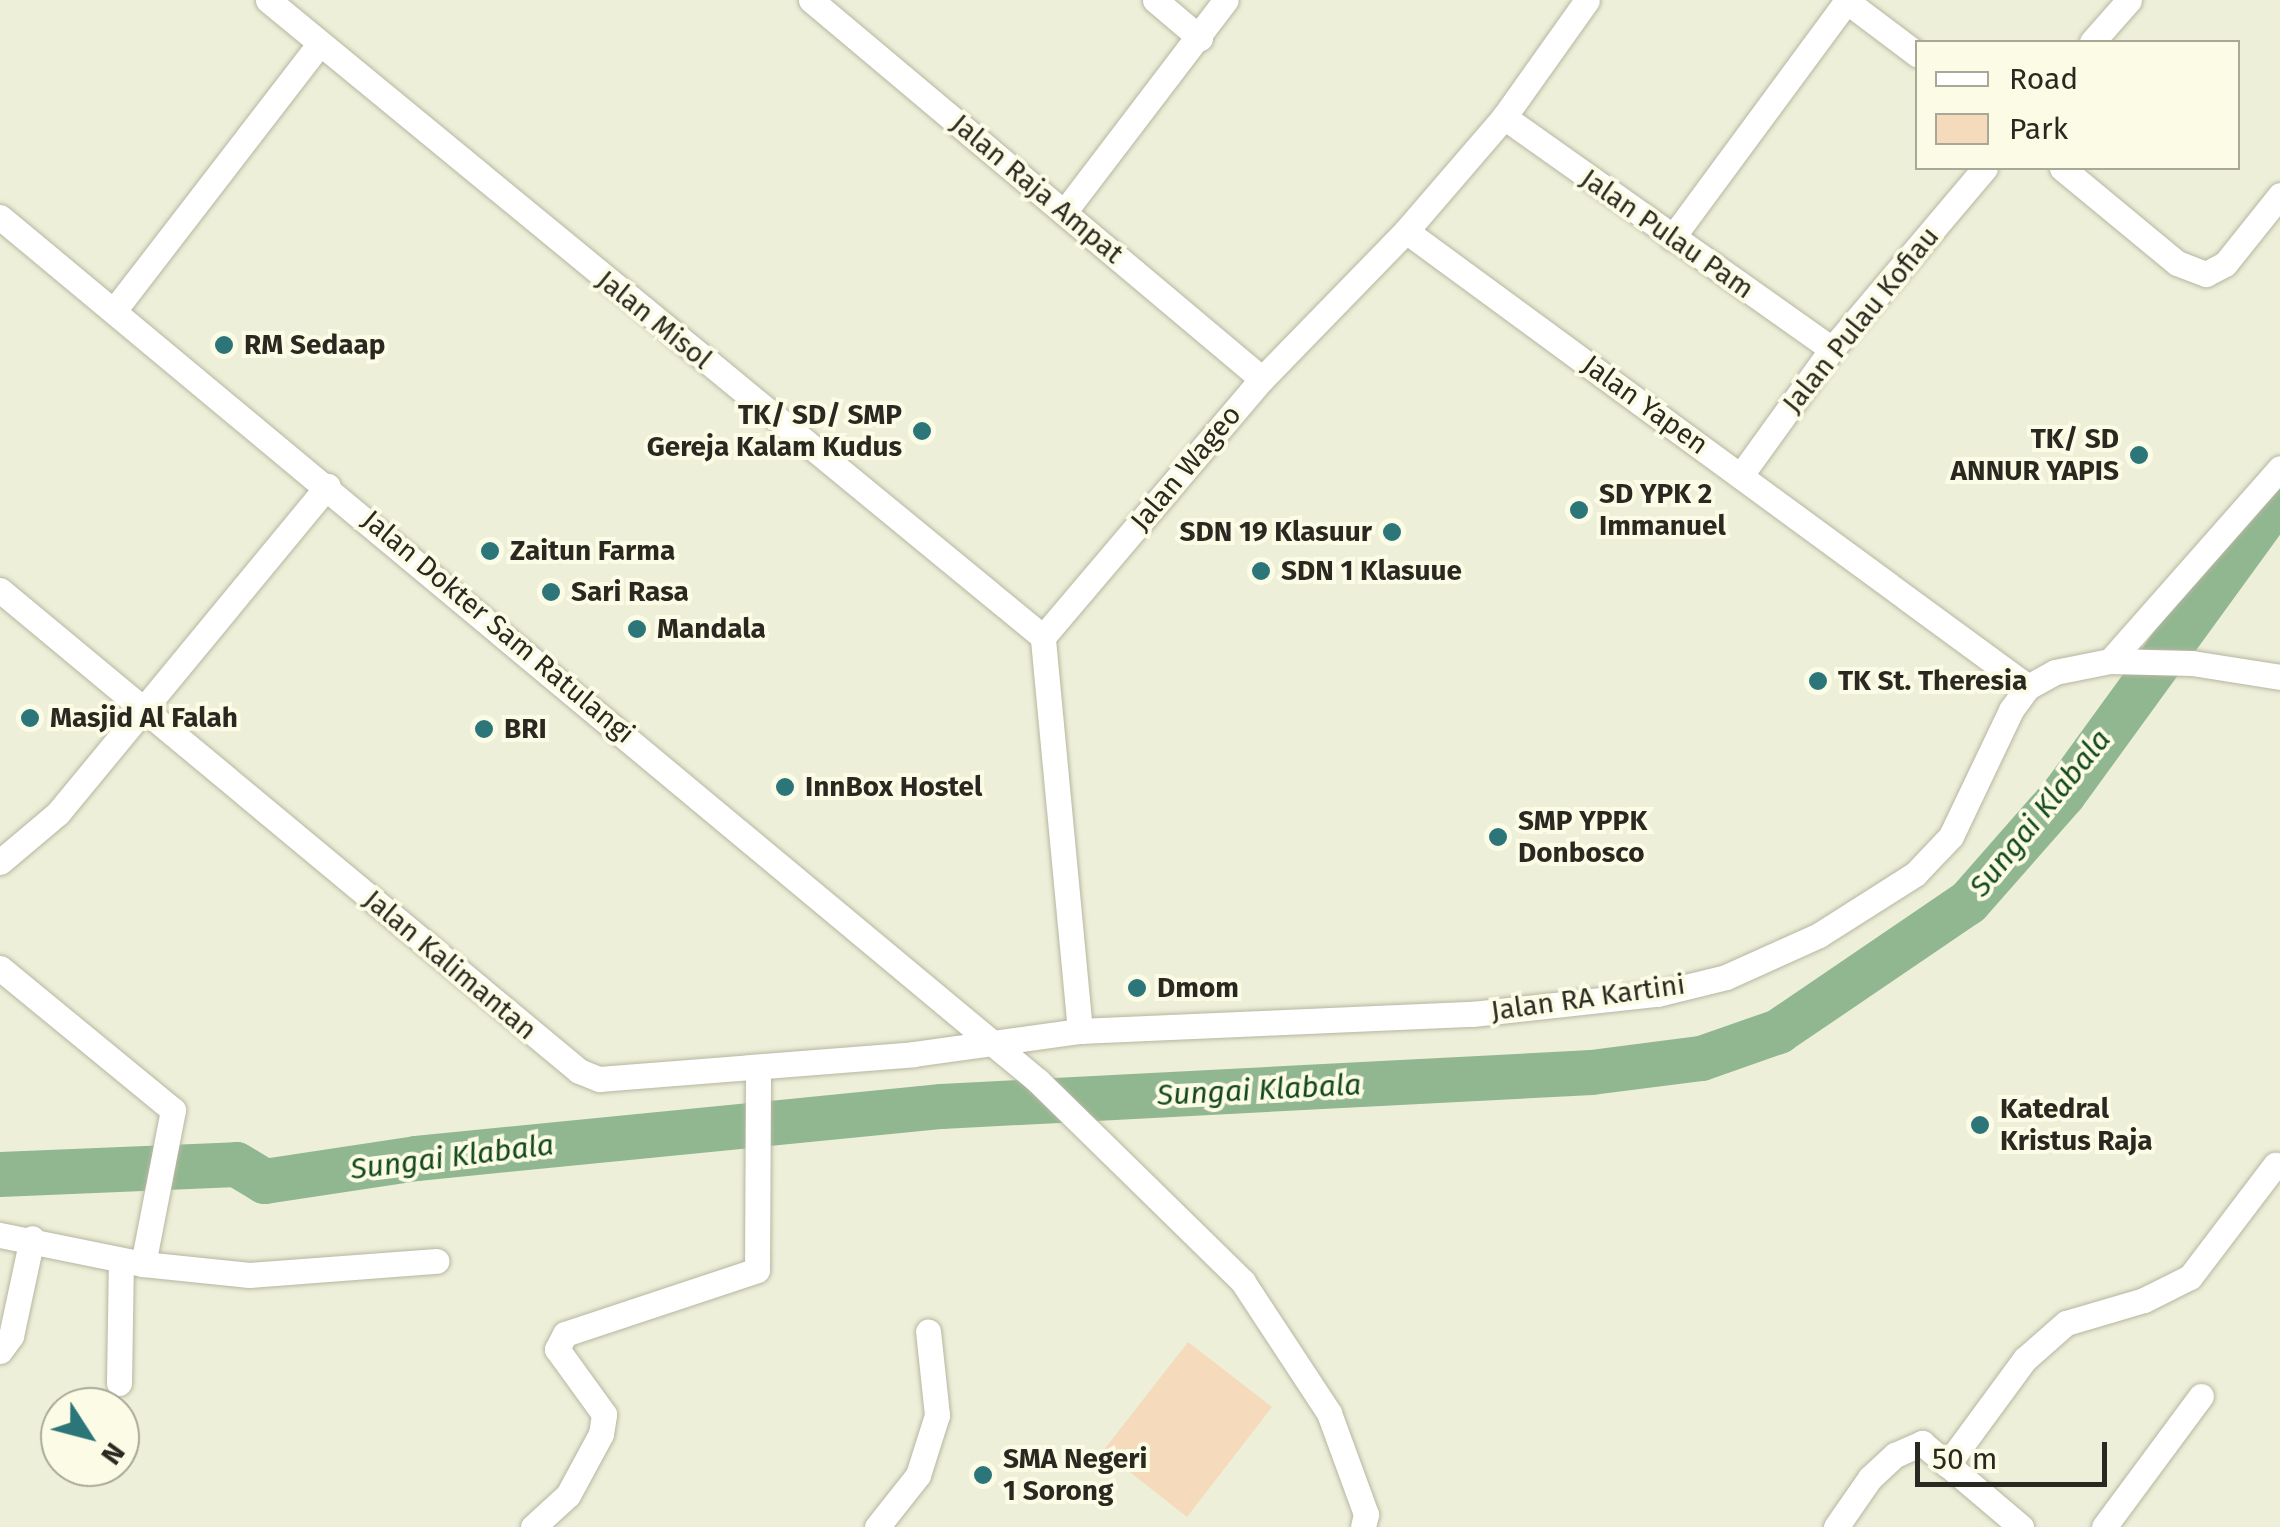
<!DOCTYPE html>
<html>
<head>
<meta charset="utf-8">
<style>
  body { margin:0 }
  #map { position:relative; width:2280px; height:1527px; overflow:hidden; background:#eeefd9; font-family:"Fira Sans",sans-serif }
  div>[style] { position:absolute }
  .green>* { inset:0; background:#f5dabb }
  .river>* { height:45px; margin:-22.5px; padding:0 22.5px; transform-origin:22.5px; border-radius:22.5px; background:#91b791 }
  .roads { filter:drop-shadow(0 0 2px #b6b6a1) drop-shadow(0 0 2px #b6b6a1) }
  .minor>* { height:25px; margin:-12.5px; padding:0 12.5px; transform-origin:12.5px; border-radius:12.5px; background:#fff }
  .dots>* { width:28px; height:28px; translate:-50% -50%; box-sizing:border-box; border:5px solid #fcfce6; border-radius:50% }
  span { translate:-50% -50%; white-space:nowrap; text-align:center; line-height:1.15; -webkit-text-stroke:8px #fcfce6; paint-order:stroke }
  .street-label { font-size:28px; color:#292921 }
  .poi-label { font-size:28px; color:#292921; font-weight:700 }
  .left { translate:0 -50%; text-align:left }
  .right { translate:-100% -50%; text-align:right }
  .water-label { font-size:30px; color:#144a19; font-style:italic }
  .legend { position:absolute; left:1915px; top:40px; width:325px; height:130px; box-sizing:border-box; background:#fcfce6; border:2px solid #a8a897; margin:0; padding:12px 18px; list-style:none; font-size:30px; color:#292921 }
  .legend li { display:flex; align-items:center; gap:20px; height:50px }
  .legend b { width:50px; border:2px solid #a8a897 }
  .north { position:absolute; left:40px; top:1387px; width:100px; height:100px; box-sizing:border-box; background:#fcfce6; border:2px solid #a8a897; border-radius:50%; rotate:126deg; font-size:28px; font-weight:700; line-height:40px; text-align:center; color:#292921 }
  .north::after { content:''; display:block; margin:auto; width:35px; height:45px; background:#2c767a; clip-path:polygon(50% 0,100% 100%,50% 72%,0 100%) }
  .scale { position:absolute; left:1915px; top:1442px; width:192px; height:45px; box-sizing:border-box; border:5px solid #292921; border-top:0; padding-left:12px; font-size:30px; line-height:35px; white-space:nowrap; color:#292921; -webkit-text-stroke:8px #fcfce6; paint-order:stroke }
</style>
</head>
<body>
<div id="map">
  <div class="green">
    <i style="clip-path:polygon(1188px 1342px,1272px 1407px,1187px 1517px,1103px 1451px)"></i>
  </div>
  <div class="river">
    <i style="left:0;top:1174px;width:236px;rotate:-2.4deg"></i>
    <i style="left:236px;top:1164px;width:33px;rotate:31deg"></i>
    <i style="left:264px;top:1181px;width:154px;rotate:-8.6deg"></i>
    <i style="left:416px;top:1158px;width:528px;rotate:-5.66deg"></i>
    <i style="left:941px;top:1106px;width:651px;rotate:-2.99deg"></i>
    <i style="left:1591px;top:1072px;width:111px;rotate:-7.3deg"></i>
    <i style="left:1701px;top:1058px;width:82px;rotate:-19.3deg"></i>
    <i style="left:1778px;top:1031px;width:230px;rotate:-34.2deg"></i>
    <i style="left:1968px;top:902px;width:144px;rotate:-48.7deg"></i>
    <i style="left:2063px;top:794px;width:369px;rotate:-54deg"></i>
  </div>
  <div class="roads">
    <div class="minor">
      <i style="left:268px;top:0;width:1003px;rotate:39.42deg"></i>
      <i style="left:811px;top:0;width:589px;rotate:40.04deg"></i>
      <i style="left:1155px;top:0;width:59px;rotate:40.2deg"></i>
      <i style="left:1845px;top:0;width:91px;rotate:37deg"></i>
      <i style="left:2092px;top:42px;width:56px;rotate:-48.6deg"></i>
      <i style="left:1504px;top:117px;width:402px;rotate:35.3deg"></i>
      <i style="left:2062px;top:168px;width:149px;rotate:39.6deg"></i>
      <i style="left:2177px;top:263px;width:31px;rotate:21deg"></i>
      <i style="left:2206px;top:274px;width:21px;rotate:-28deg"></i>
      <i style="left:2225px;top:264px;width:88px;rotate:-51.4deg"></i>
      <i style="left:1065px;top:211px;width:265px;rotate:-52.7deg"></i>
      <i style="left:0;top:217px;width:1351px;rotate:39.77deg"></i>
      <i style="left:1038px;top:1081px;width:287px;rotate:44.4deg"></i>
      <i style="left:1243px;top:1282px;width:157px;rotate:56.7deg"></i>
      <i style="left:1329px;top:1413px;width:108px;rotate:69.9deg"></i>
      <i style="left:1366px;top:1514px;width:13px;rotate:103deg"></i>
      <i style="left:1406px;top:231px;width:771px;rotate:36.25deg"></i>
      <i style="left:1672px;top:238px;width:295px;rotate:-53.6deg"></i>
      <i style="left:116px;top:308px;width:334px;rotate:-52.4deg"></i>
      <i style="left:1741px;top:475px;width:155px;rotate:-54.2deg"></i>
      <i style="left:1832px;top:349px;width:237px;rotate:-49.8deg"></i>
      <i style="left:0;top:590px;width:753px;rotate:39.72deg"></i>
      <i style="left:579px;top:1071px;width:22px;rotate:22deg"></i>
      <i style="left:599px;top:1079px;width:316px;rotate:-4.5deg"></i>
      <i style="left:914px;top:1054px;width:168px;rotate:-7.9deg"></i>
      <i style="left:1080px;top:1031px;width:392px;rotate:-2.5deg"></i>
      <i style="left:1472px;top:1014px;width:186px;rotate:-6.2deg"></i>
      <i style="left:1657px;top:994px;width:71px;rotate:-13.8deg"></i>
      <i style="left:1726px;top:977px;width:102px;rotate:-24.3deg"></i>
      <i style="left:1819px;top:935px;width:114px;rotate:-32.4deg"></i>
      <i style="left:1915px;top:874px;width:52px;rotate:-46.5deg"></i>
      <i style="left:1951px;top:836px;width:140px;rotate:-64.5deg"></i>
      <i style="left:2011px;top:710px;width:29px;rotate:-54deg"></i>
      <i style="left:2028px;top:687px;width:31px;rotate:-29deg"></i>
      <i style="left:2055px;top:672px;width:56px;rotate:-11.3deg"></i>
      <i style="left:2110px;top:661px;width:82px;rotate:1.4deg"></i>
      <i style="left:2192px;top:663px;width:89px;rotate:9deg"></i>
      <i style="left:2110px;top:661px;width:257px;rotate:-48.6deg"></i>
      <i style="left:0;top:862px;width:76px;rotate:-40.2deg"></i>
      <i style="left:58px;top:813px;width:424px;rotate:-50.5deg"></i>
      <i style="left:0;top:968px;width:224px;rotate:39.4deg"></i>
      <i style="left:173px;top:1110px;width:157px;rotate:101deg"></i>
      <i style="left:143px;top:1264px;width:146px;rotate:-168.5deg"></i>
      <i style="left:1080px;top:1031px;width:396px;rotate:-95.4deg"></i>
      <i style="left:1043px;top:637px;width:338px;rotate:-49.7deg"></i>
      <i style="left:1262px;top:379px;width:206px;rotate:-45.8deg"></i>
      <i style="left:1406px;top:231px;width:150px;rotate:-49.3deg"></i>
      <i style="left:1504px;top:117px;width:143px;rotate:-54.6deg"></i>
      <i style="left:143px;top:1264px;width:107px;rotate:5.9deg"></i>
      <i style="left:249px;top:1275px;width:188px;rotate:-4.3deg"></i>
      <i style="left:0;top:1351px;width:19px;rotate:-54deg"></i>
      <i style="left:11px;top:1336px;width:100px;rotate:-77.9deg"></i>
      <i style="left:119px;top:1383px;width:123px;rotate:-89.1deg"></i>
      <i style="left:1947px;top:1465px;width:132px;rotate:-53.7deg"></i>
      <i style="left:2025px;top:1359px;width:55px;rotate:-41.3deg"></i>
      <i style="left:2066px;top:1323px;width:81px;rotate:-16.4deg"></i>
      <i style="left:2144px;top:1300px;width:51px;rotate:-26.6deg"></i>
      <i style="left:2190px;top:1277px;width:141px;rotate:-52.8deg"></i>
      <i style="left:533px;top:1527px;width:47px;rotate:-42.4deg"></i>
      <i style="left:568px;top:1495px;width:69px;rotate:-61.6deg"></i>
      <i style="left:601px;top:1434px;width:20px;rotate:-81deg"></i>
      <i style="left:604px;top:1414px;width:80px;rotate:-125.9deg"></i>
      <i style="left:557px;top:1349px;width:17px;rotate:-62deg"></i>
      <i style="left:565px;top:1334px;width:202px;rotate:-18.4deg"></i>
      <i style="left:757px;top:1270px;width:201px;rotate:-89.7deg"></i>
      <i style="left:877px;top:1527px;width:66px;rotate:-51.7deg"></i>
      <i style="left:918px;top:1475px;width:63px;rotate:-72.4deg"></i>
      <i style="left:937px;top:1415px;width:84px;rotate:-96.1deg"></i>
      <i style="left:1836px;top:1527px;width:60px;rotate:-55.2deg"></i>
      <i style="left:1870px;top:1478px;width:34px;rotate:-43deg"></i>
      <i style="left:1895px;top:1455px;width:30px;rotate:-24deg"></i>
      <i style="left:1922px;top:1443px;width:130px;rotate:40.3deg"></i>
      <i style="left:2104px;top:1527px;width:163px;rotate:-53.5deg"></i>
    </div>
  </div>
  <div class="dots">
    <i style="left:224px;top:345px;background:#2c767a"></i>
    <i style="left:922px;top:431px;background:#2c767a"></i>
    <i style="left:2139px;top:455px;background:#2c767a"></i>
    <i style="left:1579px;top:510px;background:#2c767a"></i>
    <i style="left:1392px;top:532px;background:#2c767a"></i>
    <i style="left:490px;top:551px;background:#2c767a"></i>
    <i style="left:1261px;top:571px;background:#2c767a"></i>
    <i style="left:551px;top:592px;background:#2c767a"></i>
    <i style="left:637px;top:629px;background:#2c767a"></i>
    <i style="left:1818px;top:681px;background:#2c767a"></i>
    <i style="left:30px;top:718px;background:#2c767a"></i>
    <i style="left:484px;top:729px;background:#2c767a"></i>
    <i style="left:785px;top:787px;background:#2c767a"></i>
    <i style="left:1498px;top:837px;background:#2c767a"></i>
    <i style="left:1137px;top:988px;background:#2c767a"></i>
    <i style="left:1980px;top:1125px;background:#2c767a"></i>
    <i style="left:983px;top:1475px;background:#2c767a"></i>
  </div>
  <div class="street-label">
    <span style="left:1037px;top:189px;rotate:40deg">Jalan Raja Ampat</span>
    <span style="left:1667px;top:234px;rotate:35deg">Jalan Pulau Pam</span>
    <span style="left:654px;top:320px;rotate:39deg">Jalan Misol</span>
    <span style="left:1861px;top:320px;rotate:-51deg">Jalan Pulau Kofiau</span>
    <span style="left:1645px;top:405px;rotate:36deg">Jalan Yapen</span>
    <span style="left:1186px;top:468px;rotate:-50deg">Jalan Wageo</span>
    <span style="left:498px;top:627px;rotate:40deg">Jalan Dokter Sam Ratulangi</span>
    <span style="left:450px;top:965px;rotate:40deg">Jalan Kalimantan</span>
    <span style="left:1588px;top:998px;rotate:-8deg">Jalan RA Kartini</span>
  </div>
  <div class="poi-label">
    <span class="left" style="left:244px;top:345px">RM Sedaap</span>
    <span class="right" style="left:902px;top:431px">TK/ SD/ SMP<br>Gereja Kalam Kudus</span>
    <span class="right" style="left:2119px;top:455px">TK/ SD<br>ANNUR YAPIS</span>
    <span class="left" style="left:1599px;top:510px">SD YPK 2<br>Immanuel</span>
    <span class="right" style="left:1372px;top:532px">SDN 19 Klasuur</span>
    <span class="left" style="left:510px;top:551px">Zaitun Farma</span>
    <span class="left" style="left:1281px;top:571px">SDN 1 Klasuue</span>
    <span class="left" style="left:571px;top:592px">Sari Rasa</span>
    <span class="left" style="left:657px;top:629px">Mandala</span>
    <span class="left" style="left:1838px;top:681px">TK St. Theresia</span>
    <span class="left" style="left:50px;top:718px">Masjid Al Falah</span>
    <span class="left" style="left:504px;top:729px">BRI</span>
    <span class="left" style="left:805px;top:787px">InnBox Hostel</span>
    <span class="left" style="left:1518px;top:837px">SMP YPPK<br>Donbosco</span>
    <span class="left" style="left:1157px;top:988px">Dmom</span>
    <span class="left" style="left:2000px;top:1125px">Katedral<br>Kristus Raja</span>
    <span class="left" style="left:1003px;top:1475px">SMA Negeri<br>1 Sorong</span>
  </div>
  <div class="water-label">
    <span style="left:2040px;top:813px;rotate:-51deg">Sungai Klabala</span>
    <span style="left:1259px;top:1090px;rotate:-3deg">Sungai Klabala</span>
    <span style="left:452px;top:1157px;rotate:-7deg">Sungai Klabala</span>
  </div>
  <ul class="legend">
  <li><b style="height:12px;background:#fff"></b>Road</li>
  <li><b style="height:28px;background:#f5dabb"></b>Park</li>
  </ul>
  <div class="north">N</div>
  <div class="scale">50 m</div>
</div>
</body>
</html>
